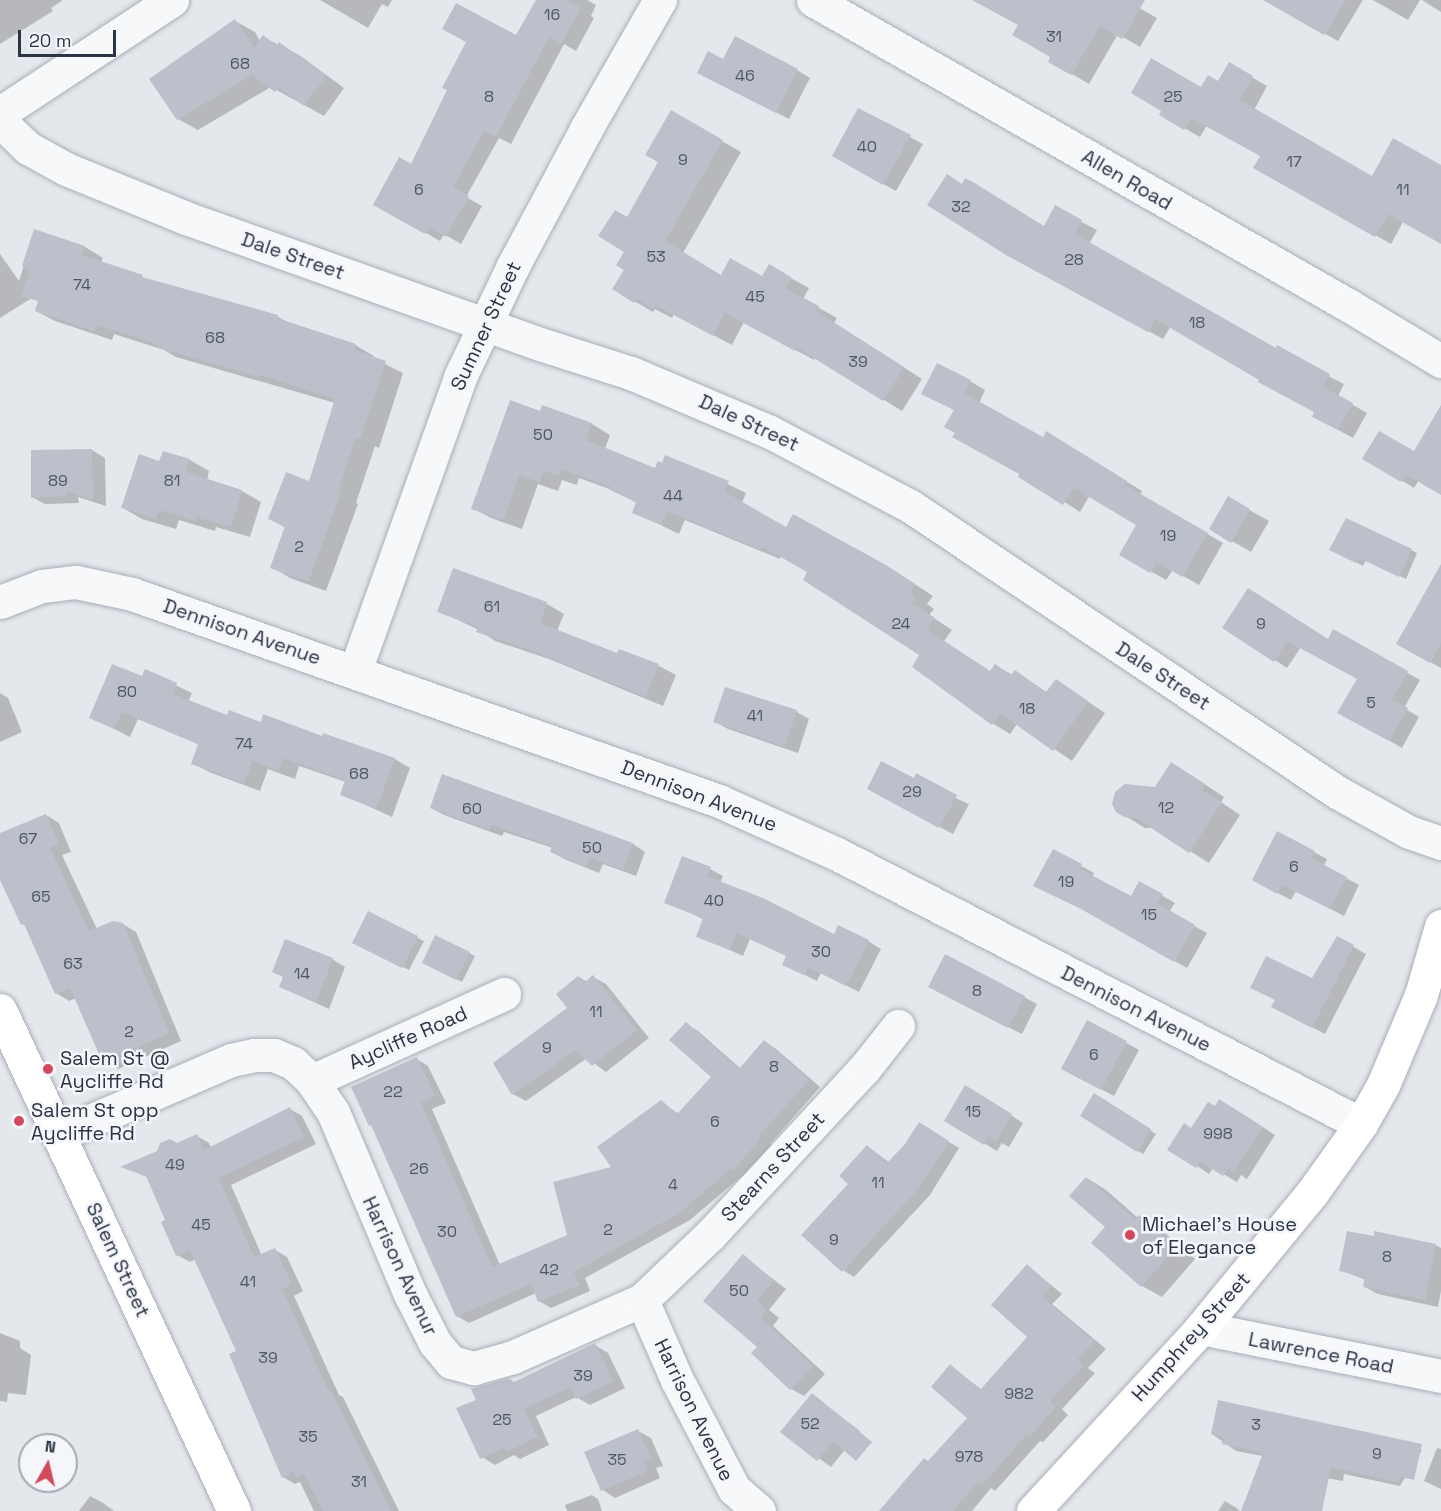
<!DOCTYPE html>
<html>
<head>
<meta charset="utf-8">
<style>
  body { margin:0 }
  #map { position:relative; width:1441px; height:1511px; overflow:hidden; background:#e4e7ec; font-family:"Space Grotesk",sans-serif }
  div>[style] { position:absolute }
  .shadow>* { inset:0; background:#0003 }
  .building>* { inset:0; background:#bbc0ca }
  .roads { filter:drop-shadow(0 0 2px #a9aeb7) drop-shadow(0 0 2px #a9aeb7) }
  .minor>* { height:33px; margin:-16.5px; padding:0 16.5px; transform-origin:16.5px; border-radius:16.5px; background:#f7f8fa }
  .major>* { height:33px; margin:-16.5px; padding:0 16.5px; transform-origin:16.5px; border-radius:16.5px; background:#fff }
  .dots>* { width:16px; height:16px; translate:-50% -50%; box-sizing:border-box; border:3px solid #f4f6f9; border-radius:50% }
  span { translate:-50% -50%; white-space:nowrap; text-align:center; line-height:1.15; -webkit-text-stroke:5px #f4f6f9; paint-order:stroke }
  .number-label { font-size:16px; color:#4f5766 }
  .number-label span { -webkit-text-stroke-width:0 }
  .street-label { font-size:20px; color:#2b3445 }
  .poi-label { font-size:20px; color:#2b3445 }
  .left { translate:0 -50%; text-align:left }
  .north { position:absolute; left:18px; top:1433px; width:60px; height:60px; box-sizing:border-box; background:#f4f6f9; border:2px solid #a4a8b1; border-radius:50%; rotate:8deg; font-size:16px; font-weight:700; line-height:24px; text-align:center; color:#2b3445 }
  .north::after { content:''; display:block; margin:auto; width:21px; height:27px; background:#d1495b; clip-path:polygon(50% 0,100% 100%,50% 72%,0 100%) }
  .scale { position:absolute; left:18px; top:30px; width:98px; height:27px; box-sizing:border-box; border:3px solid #2b3445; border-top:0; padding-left:8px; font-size:18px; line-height:21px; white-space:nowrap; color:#2b3445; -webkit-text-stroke:4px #f4f6f9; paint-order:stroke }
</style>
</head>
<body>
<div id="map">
  <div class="shadow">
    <i style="clip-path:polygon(0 0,63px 0,51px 8px,53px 11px,0 44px)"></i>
    <i style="clip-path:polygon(320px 0,392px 0,388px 7px,382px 4px,368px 28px)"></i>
    <i style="clip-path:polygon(538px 0,587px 0,596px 5px,591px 16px,594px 18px,576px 51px,564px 44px,511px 144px,499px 138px,466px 197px,482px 206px,461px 244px,444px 234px,440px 241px,375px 204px,412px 166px,517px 37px)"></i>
    <i style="clip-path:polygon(974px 0,1125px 0,1157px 18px,1140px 47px,1118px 34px,1089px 84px,1050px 61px,1052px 57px,1020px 25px)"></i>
    <i style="clip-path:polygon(1303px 0,1363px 0,1338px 41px,1293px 16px)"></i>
    <i style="clip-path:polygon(1373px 0,1420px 0,1408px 20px)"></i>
    <i style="clip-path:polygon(1422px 0,1441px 0,1441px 12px)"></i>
    <i style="clip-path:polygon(235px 21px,255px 32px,260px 41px,263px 37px,299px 55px,344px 88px,324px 116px,271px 87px,198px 130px,178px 119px)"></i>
    <i style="clip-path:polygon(724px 61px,797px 70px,810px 78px,789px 119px,712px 80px)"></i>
    <i style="clip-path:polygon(1229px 64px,1267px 86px,1254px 110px,1373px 178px,1441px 167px,1441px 243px,1403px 222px,1391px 244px,1255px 167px,1262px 156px,1207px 125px,1200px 137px,1161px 115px,1202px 89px,1218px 83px)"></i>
    <i style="clip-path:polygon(671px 112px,741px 152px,683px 253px,722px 277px,763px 278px,769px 266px,809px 288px,803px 299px,837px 318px,834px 323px,922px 379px,902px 411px,815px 357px,814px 360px,744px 322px,732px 345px,674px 314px,672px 318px,655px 309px,653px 312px,614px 289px,626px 269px,628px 219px,660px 161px)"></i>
    <i style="clip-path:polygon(910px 137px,923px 144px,896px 191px,834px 156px)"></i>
    <i style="clip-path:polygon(1055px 208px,1097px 230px,1089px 244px,1277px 350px,1344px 384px,1338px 396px,1367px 413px,1353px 438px,1329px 425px,1316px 412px,1171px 326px,1163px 339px,1023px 263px)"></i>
    <i style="clip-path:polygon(35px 231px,85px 247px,103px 258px,101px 263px,151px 281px,277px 316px,290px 324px,355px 345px,374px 356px,373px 358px,403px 373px,379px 448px,375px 446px,356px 503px,358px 504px,326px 591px,290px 578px,272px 567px,286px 528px,270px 519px,310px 483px,335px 403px,176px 357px,164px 350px,114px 334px,112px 340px,55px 321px,36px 311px,43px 291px,0 318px,0 254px,19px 281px)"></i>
    <i style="clip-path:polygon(970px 381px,985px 390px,979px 403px,1043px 439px,1062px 442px,1142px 491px,1140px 495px,1223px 543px,1199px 585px,1173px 570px,1166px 580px,1121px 554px,1138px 525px,1090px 495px,1080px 512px,946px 426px)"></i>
    <i style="clip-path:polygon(543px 407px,592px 424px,610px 435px,605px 449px,656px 470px,692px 467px,746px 493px,742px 503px,787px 529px,904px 577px,933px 596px,927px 604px,934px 609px,929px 615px,952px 630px,944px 641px,991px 672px,996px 666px,1013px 675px,1015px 672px,1048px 693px,1057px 681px,1105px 713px,1072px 761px,1017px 724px,1010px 734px,992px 723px,921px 655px,809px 572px,781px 556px,780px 559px,685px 520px,679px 534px,634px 512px,637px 503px,612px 490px,579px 478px,577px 485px,562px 480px,558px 491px,538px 484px,522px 529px,491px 518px,473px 508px)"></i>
    <i style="clip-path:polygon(1441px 440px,1441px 494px,1419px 480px,1414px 488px,1365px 458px,1415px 453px)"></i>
    <i style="clip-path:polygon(92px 450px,105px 458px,106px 506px,78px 497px,79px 503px,45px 504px,32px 497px)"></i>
    <i style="clip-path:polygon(164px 452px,190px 460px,209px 471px,207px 480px,242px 491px,261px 502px,250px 537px,216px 527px,215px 531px,179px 520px,176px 529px,142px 519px,123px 508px,160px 463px)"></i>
    <i style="clip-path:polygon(1228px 498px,1269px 521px,1251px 552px,1211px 529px)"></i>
    <i style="clip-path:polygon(1331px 549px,1411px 550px,1417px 553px,1406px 579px,1366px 560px,1363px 566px)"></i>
    <i style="clip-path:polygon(454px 570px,547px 604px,564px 614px,557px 631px,618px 655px,619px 651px,659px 666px,676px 675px,663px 706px,549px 659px,495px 641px,479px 630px,439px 611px)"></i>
    <i style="clip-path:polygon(1248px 590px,1329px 640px,1334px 631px,1420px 680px,1404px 708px,1419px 717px,1402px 748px,1339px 712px,1358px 678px,1301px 647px,1287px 668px,1275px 660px)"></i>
    <i style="clip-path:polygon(1441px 593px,1441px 668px,1398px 644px)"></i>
    <i style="clip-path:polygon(146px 671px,192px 693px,188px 702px,227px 717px,323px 738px,324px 735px,395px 759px,410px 768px,392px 817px,342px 794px,346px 782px,299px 766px,295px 779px,268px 769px,260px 791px,209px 772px,193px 763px,200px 745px,138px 719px,130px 737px,91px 717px,143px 678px)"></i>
    <i style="clip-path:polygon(726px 688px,797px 712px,809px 719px,798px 753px,728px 729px,715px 722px)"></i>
    <i style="clip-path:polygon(0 693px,8px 698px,22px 732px,0 742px)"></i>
    <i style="clip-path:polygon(1191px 775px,1224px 797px,1221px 802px,1240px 815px,1209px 863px,1154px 828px,1145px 828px,1117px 811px,1156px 789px)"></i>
    <i style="clip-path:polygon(443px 776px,633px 844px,645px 852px,636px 876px,603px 864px,599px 873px,564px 859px,552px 852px,553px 848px,504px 832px,502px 836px,444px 815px,431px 808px)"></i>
    <i style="clip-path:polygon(914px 780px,969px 804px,953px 834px,881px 796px)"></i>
    <i style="clip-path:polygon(46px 815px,59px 823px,71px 852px,62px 855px,97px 929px,123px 924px,136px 932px,181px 1041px,118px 1069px,105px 1061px,76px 998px,69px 1001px,56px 993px,27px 926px,22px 924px,0 879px,0 835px)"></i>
    <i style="clip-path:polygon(1278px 833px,1327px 859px,1324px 866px,1359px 885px,1344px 916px,1296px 891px,1291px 900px,1266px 887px)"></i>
    <i style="clip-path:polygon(1054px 851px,1094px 873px,1092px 877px,1132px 897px,1140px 883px,1175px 903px,1169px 912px,1207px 933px,1187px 968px,1096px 916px)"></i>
    <i style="clip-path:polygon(710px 869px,723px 876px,720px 883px,834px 936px,868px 941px,881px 949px,859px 992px,821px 973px,817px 981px,797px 971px,787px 956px,750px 939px,743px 956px,698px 936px,705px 920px,666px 902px)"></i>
    <i style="clip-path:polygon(368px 913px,424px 941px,409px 970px,354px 942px)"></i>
    <i style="clip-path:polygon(1338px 938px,1366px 954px,1325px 1034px,1286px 1014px,1312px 980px)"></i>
    <i style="clip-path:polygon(469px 953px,475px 956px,462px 982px,429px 966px)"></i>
    <i style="clip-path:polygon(332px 959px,345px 967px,329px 1009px,281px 987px)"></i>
    <i style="clip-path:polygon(579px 977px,587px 982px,593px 977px,606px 984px,649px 1038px,606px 1072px,587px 1058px,526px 1101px,513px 1094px,569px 1009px)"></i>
    <i style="clip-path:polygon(943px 994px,1024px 997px,1037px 1004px,1022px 1034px)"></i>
    <i style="clip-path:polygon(1088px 1022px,1139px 1050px,1114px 1096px,1075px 1075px)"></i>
    <i style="clip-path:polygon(686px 1024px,698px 1031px,741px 1069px,765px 1042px,776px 1049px,820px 1087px,770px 1144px,772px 1145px,745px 1176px,743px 1175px,690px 1220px,585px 1278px,590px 1291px,551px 1308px,539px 1301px,536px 1293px,469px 1323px,457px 1316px,374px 1127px,370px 1125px,417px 1059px,428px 1066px,446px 1103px,432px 1109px,500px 1265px,569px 1236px,661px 1102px,679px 1114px,713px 1077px)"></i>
    <i style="clip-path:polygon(978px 1094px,1023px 1123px,1009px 1147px,1002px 1143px,997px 1151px,946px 1120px)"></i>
    <i style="clip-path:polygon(1095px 1095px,1156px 1134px,1143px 1154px,1082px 1116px)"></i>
    <i style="clip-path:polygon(1215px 1108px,1233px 1108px,1275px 1135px,1247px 1179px,1241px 1175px,1237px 1182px,1213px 1168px,1209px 1174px,1197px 1166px,1192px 1129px)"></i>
    <i style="clip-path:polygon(290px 1109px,302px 1116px,316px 1144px,231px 1185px,262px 1256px,275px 1250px,287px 1257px,303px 1291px,294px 1296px,339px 1395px,343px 1397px,399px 1511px,314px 1511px,300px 1482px,295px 1484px,283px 1477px,238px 1351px,196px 1259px,190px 1262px,177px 1255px,167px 1220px,149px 1178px,124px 1167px,197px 1136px,209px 1143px,211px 1148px)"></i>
    <i style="clip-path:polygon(931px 1131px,959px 1148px,930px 1195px,854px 1277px,843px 1270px,850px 1183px,867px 1146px,890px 1163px)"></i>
    <i style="clip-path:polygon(1087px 1178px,1106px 1190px,1138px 1218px,1159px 1228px,1195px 1259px,1162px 1297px,1142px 1286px,1107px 1227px)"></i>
    <i style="clip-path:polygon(1436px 1245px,1441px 1248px,1441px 1291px,1438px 1307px,1378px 1294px,1365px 1287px,1366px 1280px,1340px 1270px)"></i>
    <i style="clip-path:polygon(743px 1256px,786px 1289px,769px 1310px,779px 1318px,773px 1326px,825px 1374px,804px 1396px,791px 1389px,753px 1353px,759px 1346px)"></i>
    <i style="clip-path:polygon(1028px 1266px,1062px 1294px,1052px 1304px,1106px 1349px,1088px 1368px,1095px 1373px,1062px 1409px,1068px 1415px,1043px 1442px,1040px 1441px,995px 1491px,991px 1488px,972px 1511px,881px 1511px,969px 1418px,951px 1366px,982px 1390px,1029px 1337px)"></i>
    <i style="clip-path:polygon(0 1333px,20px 1341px,20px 1348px,31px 1355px,26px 1395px,8px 1393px,7px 1402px,0 1401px)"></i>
    <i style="clip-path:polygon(595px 1345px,608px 1353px,625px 1388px,590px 1405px,576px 1397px,536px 1416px,549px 1445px,520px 1459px,514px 1455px,495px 1465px,482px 1457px,478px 1401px,509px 1379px,515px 1383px)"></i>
    <i style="clip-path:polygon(812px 1395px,860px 1431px,831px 1467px,782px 1432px)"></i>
    <i style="clip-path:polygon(638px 1431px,651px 1438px,663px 1466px,656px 1468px,660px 1478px,615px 1498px,603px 1490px,586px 1453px)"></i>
    <i style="clip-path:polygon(1212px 1434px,1409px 1443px,1422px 1450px,1400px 1486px,1344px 1474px,1343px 1481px,1274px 1469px,1263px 1456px,1236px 1451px)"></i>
    <i style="clip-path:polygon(1437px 1448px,1441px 1449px,1441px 1489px,1424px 1481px)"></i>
    <i style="clip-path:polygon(592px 1495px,598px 1499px,602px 1511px,567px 1511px,565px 1505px)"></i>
    <i style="clip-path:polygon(90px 1496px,103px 1503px,114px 1511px,79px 1511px)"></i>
    <i style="clip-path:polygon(1225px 1501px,1235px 1507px,1240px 1511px,1218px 1511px)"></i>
  </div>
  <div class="building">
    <i style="clip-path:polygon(536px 0,567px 0,581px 8px,561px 44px,549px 37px,496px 137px,484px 131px,453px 187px,469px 196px,446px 237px,429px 227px,425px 234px,373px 205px,399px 157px,411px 164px,447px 90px,442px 88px,466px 42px,442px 29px,456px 3px,516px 35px)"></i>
    <i style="clip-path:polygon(972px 0,1145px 0,1122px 39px,1100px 26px,1071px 75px,1048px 62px,1050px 57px,1012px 35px,1018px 25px)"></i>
    <i style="clip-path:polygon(1263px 0,1346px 0,1324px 35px)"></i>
    <i style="clip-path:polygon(235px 19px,254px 47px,263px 35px,277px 46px,279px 42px,326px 76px,304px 106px,279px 87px,275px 92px,252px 75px,177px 120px,149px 79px)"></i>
    <i style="clip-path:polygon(735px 36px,798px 69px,776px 113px,697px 73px,708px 51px,723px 59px)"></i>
    <i style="clip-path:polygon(1151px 58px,1201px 87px,1208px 75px,1218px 81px,1229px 62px,1253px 76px,1240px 100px,1372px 176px,1393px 138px,1441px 165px,1441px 244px,1388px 214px,1375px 237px,1253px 168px,1260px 156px,1191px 118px,1184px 130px,1159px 115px,1161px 111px,1131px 93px)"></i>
    <i style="clip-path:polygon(858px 108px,911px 135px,883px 185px,832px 156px)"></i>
    <i style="clip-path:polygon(671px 110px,723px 140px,665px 241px,721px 275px,730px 258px,762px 276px,769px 264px,791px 277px,785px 288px,819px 306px,816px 311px,904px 367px,883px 401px,796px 347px,795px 351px,725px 313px,713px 336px,655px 305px,653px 309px,637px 299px,634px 303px,612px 289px,624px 270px,616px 265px,624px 252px,598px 236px,615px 210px,627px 217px,658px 162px,645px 155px)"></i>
    <i style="clip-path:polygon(947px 174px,962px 184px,965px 178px,973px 182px,1044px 226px,1055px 205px,1082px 220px,1075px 234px,1276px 348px,1277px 345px,1330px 374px,1323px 387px,1353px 403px,1338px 430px,1312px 417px,1314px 412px,1258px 382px,1259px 380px,1155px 319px,1148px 332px,1006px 255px,927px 205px)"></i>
    <i style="clip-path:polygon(34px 229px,85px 246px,82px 255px,143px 275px,142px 277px,278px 315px,277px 318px,356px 344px,354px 350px,386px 361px,360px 439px,356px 437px,338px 492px,341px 493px,308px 582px,270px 568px,285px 526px,268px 519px,286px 472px,309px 481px,335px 399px,260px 375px,259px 377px,156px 347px,157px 344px,96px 325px,94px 331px,35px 311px,38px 301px,21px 296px,30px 269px,22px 266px)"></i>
    <i style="clip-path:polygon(937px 363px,971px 380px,964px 393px,1043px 437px,1046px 431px,1127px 481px,1125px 485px,1208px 533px,1182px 577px,1157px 562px,1150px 573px,1119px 555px,1136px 525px,1074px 488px,1063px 505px,1018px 477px,1019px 474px,952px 437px,955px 433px,944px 427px,954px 410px,921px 394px)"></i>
    <i style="clip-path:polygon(510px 400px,540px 411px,542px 405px,592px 423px,586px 440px,655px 468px,658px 461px,662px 463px,665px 455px,729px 481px,725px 492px,786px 527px,793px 514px,886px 565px,915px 584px,910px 593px,916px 597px,912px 603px,935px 618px,927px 630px,990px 671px,995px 664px,1011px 675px,1015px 670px,1046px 692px,1056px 679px,1088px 701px,1053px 751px,1000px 713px,992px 725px,912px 667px,919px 655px,803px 580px,807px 572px,763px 547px,761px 550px,667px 511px,661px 525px,632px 513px,636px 502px,610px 490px,611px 487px,561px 469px,559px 476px,544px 471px,540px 482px,519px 475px,504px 520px,471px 509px)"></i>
    <i style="clip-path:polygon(1441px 405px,1441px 495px,1405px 474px,1401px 482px,1362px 459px,1379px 431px,1414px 451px)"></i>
    <i style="clip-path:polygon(92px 449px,93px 500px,66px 491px,66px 496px,31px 498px,31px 450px)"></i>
    <i style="clip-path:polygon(163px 451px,190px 459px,186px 472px,242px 490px,231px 527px,196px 517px,195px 521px,159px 510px,156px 519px,121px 508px,139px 454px,159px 461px)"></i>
    <i style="clip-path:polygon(1228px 496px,1250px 509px,1231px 543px,1209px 529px)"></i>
    <i style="clip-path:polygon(1346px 518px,1412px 549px,1399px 577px,1359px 558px,1356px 563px,1329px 550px)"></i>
    <i style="clip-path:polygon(1441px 564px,1441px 643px,1430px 663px,1396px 644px)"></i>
    <i style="clip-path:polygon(453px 568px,547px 602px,540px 623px,617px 653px,619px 649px,659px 664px,646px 697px,530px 650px,476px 632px,478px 627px,437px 612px)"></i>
    <i style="clip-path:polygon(1248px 588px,1328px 639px,1333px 629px,1408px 671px,1392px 699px,1408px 708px,1389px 741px,1337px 713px,1357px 679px,1287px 641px,1274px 662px,1222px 628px)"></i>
    <i style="clip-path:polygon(112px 664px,142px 676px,145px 669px,177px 683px,173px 694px,227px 715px,229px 710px,261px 722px,263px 714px,322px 736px,323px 733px,395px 758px,376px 809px,340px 795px,345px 780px,283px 758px,279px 771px,253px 761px,244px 783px,191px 764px,198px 744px,122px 712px,114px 729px,89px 718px)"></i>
    <i style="clip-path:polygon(725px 687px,797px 710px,785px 747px,713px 722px)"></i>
    <i style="clip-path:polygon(881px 761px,914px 778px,916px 773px,957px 795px,939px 828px,867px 789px)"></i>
    <i style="clip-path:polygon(1171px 762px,1205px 784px,1202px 790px,1222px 802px,1189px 853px,1136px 818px,1124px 817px,1116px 812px,1112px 804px,1115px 792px,1125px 784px,1155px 787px)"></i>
    <i style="clip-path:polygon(442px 774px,633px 843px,623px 870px,590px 858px,586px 867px,550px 852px,552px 846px,491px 825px,489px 830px,430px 808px)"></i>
    <i style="clip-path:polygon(46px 814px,59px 844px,50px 848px,89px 931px,113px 921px,123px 923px,169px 1033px,103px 1063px,70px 988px,55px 994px,24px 924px,21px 925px,0 880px,0 833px)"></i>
    <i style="clip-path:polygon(1277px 831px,1315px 851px,1311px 858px,1347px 877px,1330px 909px,1282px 885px,1277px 894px,1252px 880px)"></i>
    <i style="clip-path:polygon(1053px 849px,1082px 864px,1080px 869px,1131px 896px,1139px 881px,1163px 894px,1157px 903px,1195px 925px,1174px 962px,1081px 909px,1033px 886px)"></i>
    <i style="clip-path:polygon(682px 856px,711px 867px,707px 876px,765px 899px,834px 934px,838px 925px,869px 940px,846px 986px,808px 967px,804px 975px,782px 965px,786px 956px,737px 933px,730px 950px,696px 937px,703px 918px,664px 903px)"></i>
    <i style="clip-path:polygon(368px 911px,418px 936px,402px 968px,352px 943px)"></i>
    <i style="clip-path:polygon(435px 935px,470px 952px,456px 980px,422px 963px)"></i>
    <i style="clip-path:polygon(1337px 936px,1354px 945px,1312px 1028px,1271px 1007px,1275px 1000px,1250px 988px,1266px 956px,1312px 978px)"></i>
    <i style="clip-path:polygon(285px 939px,333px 958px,316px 1003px,279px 987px,283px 977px,272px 972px)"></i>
    <i style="clip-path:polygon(945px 954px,1025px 996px,1008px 1028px,928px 987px)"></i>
    <i style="clip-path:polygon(593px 975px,637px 1030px,592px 1066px,576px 1050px,512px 1095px,493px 1063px,567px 1008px,556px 994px,578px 976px,584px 983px)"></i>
    <i style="clip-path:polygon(1087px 1020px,1127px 1041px,1101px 1090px,1061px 1069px)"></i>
    <i style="clip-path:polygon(686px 1022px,739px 1069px,764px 1040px,809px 1080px,759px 1136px,761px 1138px,733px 1171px,731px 1169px,678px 1214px,574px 1272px,580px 1285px,538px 1302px,531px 1284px,456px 1317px,371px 1125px,369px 1126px,351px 1087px,417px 1057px,435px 1096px,421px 1102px,492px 1267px,567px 1235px,553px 1182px,611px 1167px,597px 1147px,661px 1100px,677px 1114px,711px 1077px,669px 1040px)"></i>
    <i style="clip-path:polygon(965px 1085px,1012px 1114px,996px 1142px,989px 1137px,984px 1145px,944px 1121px)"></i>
    <i style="clip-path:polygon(1094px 1093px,1151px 1129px,1137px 1152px,1080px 1116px)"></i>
    <i style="clip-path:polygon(1219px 1099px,1263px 1127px,1233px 1172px,1228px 1169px,1223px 1176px,1200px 1161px,1196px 1168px,1167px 1150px,1184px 1123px,1191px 1128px,1208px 1102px,1215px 1106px)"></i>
    <i style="clip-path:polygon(290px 1107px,304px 1137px,219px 1178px,254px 1257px,275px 1248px,292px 1284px,282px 1289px,328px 1390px,330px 1389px,391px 1511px,323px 1511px,304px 1474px,296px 1478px,293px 1472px,282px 1478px,229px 1354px,236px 1351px,190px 1250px,176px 1256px,161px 1222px,165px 1220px,146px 1176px,120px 1167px,157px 1151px,160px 1143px,170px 1139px,177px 1143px,197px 1134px,204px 1150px)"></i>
    <i style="clip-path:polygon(919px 1122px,949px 1141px,919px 1188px,842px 1272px,801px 1235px,848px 1184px,839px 1176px,867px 1145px,887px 1163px,905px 1144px)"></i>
    <i style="clip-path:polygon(1086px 1177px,1135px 1219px,1139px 1215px,1176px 1247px,1141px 1287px,1091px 1243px,1105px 1227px,1069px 1196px)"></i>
    <i style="clip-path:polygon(1347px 1231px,1374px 1236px,1374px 1231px,1436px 1244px,1425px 1300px,1363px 1287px,1365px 1277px,1339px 1271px)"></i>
    <i style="clip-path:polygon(743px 1254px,774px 1281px,757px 1301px,767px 1310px,761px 1318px,813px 1366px,790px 1390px,751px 1353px,757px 1347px,703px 1301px)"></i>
    <i style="clip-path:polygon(1027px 1264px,1051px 1286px,1041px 1296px,1094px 1341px,1077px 1360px,1084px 1366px,1050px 1401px,1056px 1407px,1030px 1436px,1027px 1434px,982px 1485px,978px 1482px,953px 1511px,879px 1511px,924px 1458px,928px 1461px,967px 1418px,931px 1387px,950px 1364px,980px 1390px,1027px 1337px,991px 1305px)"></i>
    <i style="clip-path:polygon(595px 1343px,613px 1381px,576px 1399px,570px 1387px,524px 1409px,537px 1437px,506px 1452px,504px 1448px,480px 1459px,456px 1408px,476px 1400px,471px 1389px,509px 1378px,512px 1383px)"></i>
    <i style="clip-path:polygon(812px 1393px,872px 1442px,856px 1461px,833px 1441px,817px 1461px,780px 1432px)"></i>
    <i style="clip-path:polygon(1218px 1400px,1422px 1444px,1414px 1480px,1401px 1477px,1399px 1483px,1331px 1467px,1322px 1511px,1241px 1511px,1263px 1453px,1222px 1444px,1223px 1437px,1211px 1434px)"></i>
    <i style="clip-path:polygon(638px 1429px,651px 1458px,644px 1461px,648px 1471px,601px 1491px,584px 1452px)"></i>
  </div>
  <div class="roads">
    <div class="minor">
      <i style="left:813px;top:0;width:616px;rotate:29.69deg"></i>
      <i style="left:1348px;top:305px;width:109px;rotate:31.1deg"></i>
      <i style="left:0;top:113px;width:206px;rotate:-33.3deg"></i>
      <i style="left:0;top:121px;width:39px;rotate:44deg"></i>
      <i style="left:28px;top:148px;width:43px;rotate:28.9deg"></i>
      <i style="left:66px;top:169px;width:130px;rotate:22.2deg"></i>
      <i style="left:186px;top:218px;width:376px;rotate:19.6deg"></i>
      <i style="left:540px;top:344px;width:96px;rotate:17.7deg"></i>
      <i style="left:631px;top:373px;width:151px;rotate:23deg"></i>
      <i style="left:770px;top:432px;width:158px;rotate:27.9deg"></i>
      <i style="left:910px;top:506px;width:514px;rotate:33.81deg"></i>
      <i style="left:1337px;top:792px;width:82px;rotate:29.1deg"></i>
      <i style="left:1409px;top:832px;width:34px;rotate:19deg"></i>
      <i style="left:0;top:602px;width:45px;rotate:-20.9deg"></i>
      <i style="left:42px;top:586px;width:34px;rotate:-7deg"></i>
      <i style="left:76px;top:582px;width:57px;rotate:12.1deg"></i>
      <i style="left:132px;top:594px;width:622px;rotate:19.42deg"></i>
      <i style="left:719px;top:801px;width:129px;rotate:24.2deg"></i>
      <i style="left:837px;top:854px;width:589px;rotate:27.26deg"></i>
      <i style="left:355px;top:671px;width:312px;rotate:-70.3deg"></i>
      <i style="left:460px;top:377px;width:123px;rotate:-64.5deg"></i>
      <i style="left:513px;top:266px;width:155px;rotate:-61.9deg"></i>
      <i style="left:586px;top:129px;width:149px;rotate:-60.2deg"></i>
      <i style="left:312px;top:1081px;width:211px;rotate:-24.4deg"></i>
      <i style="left:60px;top:1134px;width:186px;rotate:-23.4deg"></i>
      <i style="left:231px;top:1060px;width:24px;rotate:-12deg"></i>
      <i style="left:254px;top:1055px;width:20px"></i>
      <i style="left:274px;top:1055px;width:21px;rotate:23deg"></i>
      <i style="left:293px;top:1063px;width:26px;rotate:43deg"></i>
      <i style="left:312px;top:1081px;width:37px;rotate:56deg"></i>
      <i style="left:333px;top:1112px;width:198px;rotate:67.1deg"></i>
      <i style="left:410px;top:1294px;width:55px;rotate:63deg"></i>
      <i style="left:435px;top:1343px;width:25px;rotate:50deg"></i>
      <i style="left:451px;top:1362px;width:24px;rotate:15deg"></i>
      <i style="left:474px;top:1368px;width:41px;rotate:-15.8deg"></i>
      <i style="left:513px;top:1357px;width:141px;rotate:-23.8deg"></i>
      <i style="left:642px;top:1300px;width:95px;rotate:-43.7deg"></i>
      <i style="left:711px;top:1234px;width:225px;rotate:-47.2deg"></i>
      <i style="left:864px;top:1069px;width:55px;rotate:-51.7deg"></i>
      <i style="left:642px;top:1300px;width:87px;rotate:66.4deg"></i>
      <i style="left:677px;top:1380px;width:123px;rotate:62.4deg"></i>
      <i style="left:734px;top:1489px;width:33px;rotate:41deg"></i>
      <i style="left:1201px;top:1328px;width:245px;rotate:11.3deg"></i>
    </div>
    <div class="major">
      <i style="left:0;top:1010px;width:553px;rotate:64.96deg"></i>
      <i style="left:1033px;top:1511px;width:248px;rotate:-47.4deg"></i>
      <i style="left:1201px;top:1328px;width:175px;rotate:-50.6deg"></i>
      <i style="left:1312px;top:1193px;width:85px;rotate:-54.6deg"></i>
      <i style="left:1361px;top:1124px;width:45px;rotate:-60.6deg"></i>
      <i style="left:1383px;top:1085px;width:98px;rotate:-67.1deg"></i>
      <i style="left:1421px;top:995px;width:72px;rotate:-73.8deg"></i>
    </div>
  </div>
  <div class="dots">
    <i style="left:48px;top:1069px;background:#d1495b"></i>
    <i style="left:19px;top:1121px;background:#d1495b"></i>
    <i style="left:1130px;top:1235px;background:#d1495b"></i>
  </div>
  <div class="number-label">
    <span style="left:552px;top:15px">16</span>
    <span style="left:1054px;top:37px">31</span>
    <span style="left:240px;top:64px">68</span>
    <span style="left:745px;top:76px">46</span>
    <span style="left:489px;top:97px">8</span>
    <span style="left:1173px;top:97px">25</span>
    <span style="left:867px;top:147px">40</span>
    <span style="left:683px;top:160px">9</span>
    <span style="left:1294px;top:162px">17</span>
    <span style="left:419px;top:190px">6</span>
    <span style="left:1403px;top:190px">11</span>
    <span style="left:961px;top:207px">32</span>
    <span style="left:656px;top:257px">53</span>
    <span style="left:1074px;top:260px">28</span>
    <span style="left:82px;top:285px">74</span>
    <span style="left:755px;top:297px">45</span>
    <span style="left:1197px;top:323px">18</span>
    <span style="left:215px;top:338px">68</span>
    <span style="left:858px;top:362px">39</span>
    <span style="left:543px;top:435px">50</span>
    <span style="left:58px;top:481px">89</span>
    <span style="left:172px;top:481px">81</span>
    <span style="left:673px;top:496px">44</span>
    <span style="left:1168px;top:536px">19</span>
    <span style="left:299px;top:547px">2</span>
    <span style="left:492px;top:607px">61</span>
    <span style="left:901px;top:624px">24</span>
    <span style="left:1261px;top:624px">9</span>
    <span style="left:127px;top:692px">80</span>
    <span style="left:1371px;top:703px">5</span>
    <span style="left:1027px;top:709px">18</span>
    <span style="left:755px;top:716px">41</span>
    <span style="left:244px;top:744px">74</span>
    <span style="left:359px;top:774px">68</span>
    <span style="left:912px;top:792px">29</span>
    <span style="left:1166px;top:808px">12</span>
    <span style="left:472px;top:809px">60</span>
    <span style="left:28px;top:839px">67</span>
    <span style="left:592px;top:848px">50</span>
    <span style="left:1294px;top:867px">6</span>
    <span style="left:1066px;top:882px">19</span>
    <span style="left:41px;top:897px">65</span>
    <span style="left:714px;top:901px">40</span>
    <span style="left:1149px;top:915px">15</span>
    <span style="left:821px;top:952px">30</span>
    <span style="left:73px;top:964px">63</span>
    <span style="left:302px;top:974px">14</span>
    <span style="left:977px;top:991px">8</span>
    <span style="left:596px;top:1012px">11</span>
    <span style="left:129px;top:1032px">2</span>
    <span style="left:547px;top:1048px">9</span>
    <span style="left:1094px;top:1055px">6</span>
    <span style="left:774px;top:1067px">8</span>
    <span style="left:393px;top:1092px">22</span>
    <span style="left:973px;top:1112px">15</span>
    <span style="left:715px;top:1122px">6</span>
    <span style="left:1218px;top:1134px">998</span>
    <span style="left:175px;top:1165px">49</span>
    <span style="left:419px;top:1169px">26</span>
    <span style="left:878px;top:1183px">11</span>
    <span style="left:673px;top:1185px">4</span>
    <span style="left:201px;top:1225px">45</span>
    <span style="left:608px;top:1230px">2</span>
    <span style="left:447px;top:1232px">30</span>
    <span style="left:834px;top:1240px">9</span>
    <span style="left:1387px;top:1257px">8</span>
    <span style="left:549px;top:1270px">42</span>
    <span style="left:248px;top:1282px">41</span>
    <span style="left:739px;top:1291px">50</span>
    <span style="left:268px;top:1358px">39</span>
    <span style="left:583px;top:1376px">39</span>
    <span style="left:1019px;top:1394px">982</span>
    <span style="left:502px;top:1420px">25</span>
    <span style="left:810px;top:1424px">52</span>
    <span style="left:1256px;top:1425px">3</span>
    <span style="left:308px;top:1437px">35</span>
    <span style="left:1377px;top:1454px">9</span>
    <span style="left:969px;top:1457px">978</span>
    <span style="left:617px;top:1460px">35</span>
    <span style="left:359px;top:1482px">31</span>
  </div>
  <div class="street-label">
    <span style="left:1127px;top:180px;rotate:30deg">Allen Road</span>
    <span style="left:293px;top:256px;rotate:19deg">Dale Street</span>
    <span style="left:486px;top:326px;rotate:-65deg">Sumner Street</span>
    <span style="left:749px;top:423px;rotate:25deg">Dale Street</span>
    <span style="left:242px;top:632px;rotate:19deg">Dennison Avenue</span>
    <span style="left:1163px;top:676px;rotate:33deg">Dale Street</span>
    <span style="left:699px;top:796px;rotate:21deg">Dennison Avenue</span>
    <span style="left:1136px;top:1009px;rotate:27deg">Dennison Avenue</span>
    <span style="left:408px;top:1038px;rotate:-24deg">Aycliffe Road</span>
    <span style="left:773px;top:1167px;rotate:-47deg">Stearns Street</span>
    <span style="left:118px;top:1260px;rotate:65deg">Salem Street</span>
    <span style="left:400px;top:1266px;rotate:65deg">Harrison Avenur</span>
    <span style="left:1191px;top:1337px;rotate:-48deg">Humphrey Street</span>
    <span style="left:1321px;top:1353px;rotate:11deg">Lawrence Road</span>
    <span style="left:694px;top:1410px;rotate:64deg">Harrison Avenue</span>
  </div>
  <div class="poi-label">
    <span class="left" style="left:60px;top:1070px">Salem St @<br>Aycliffe Rd</span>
    <span class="left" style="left:31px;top:1122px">Salem St opp<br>Aycliffe Rd</span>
    <span class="left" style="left:1142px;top:1236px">Michael's House<br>of Elegance</span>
  </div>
  <div class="north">N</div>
  <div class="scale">20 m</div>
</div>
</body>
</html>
